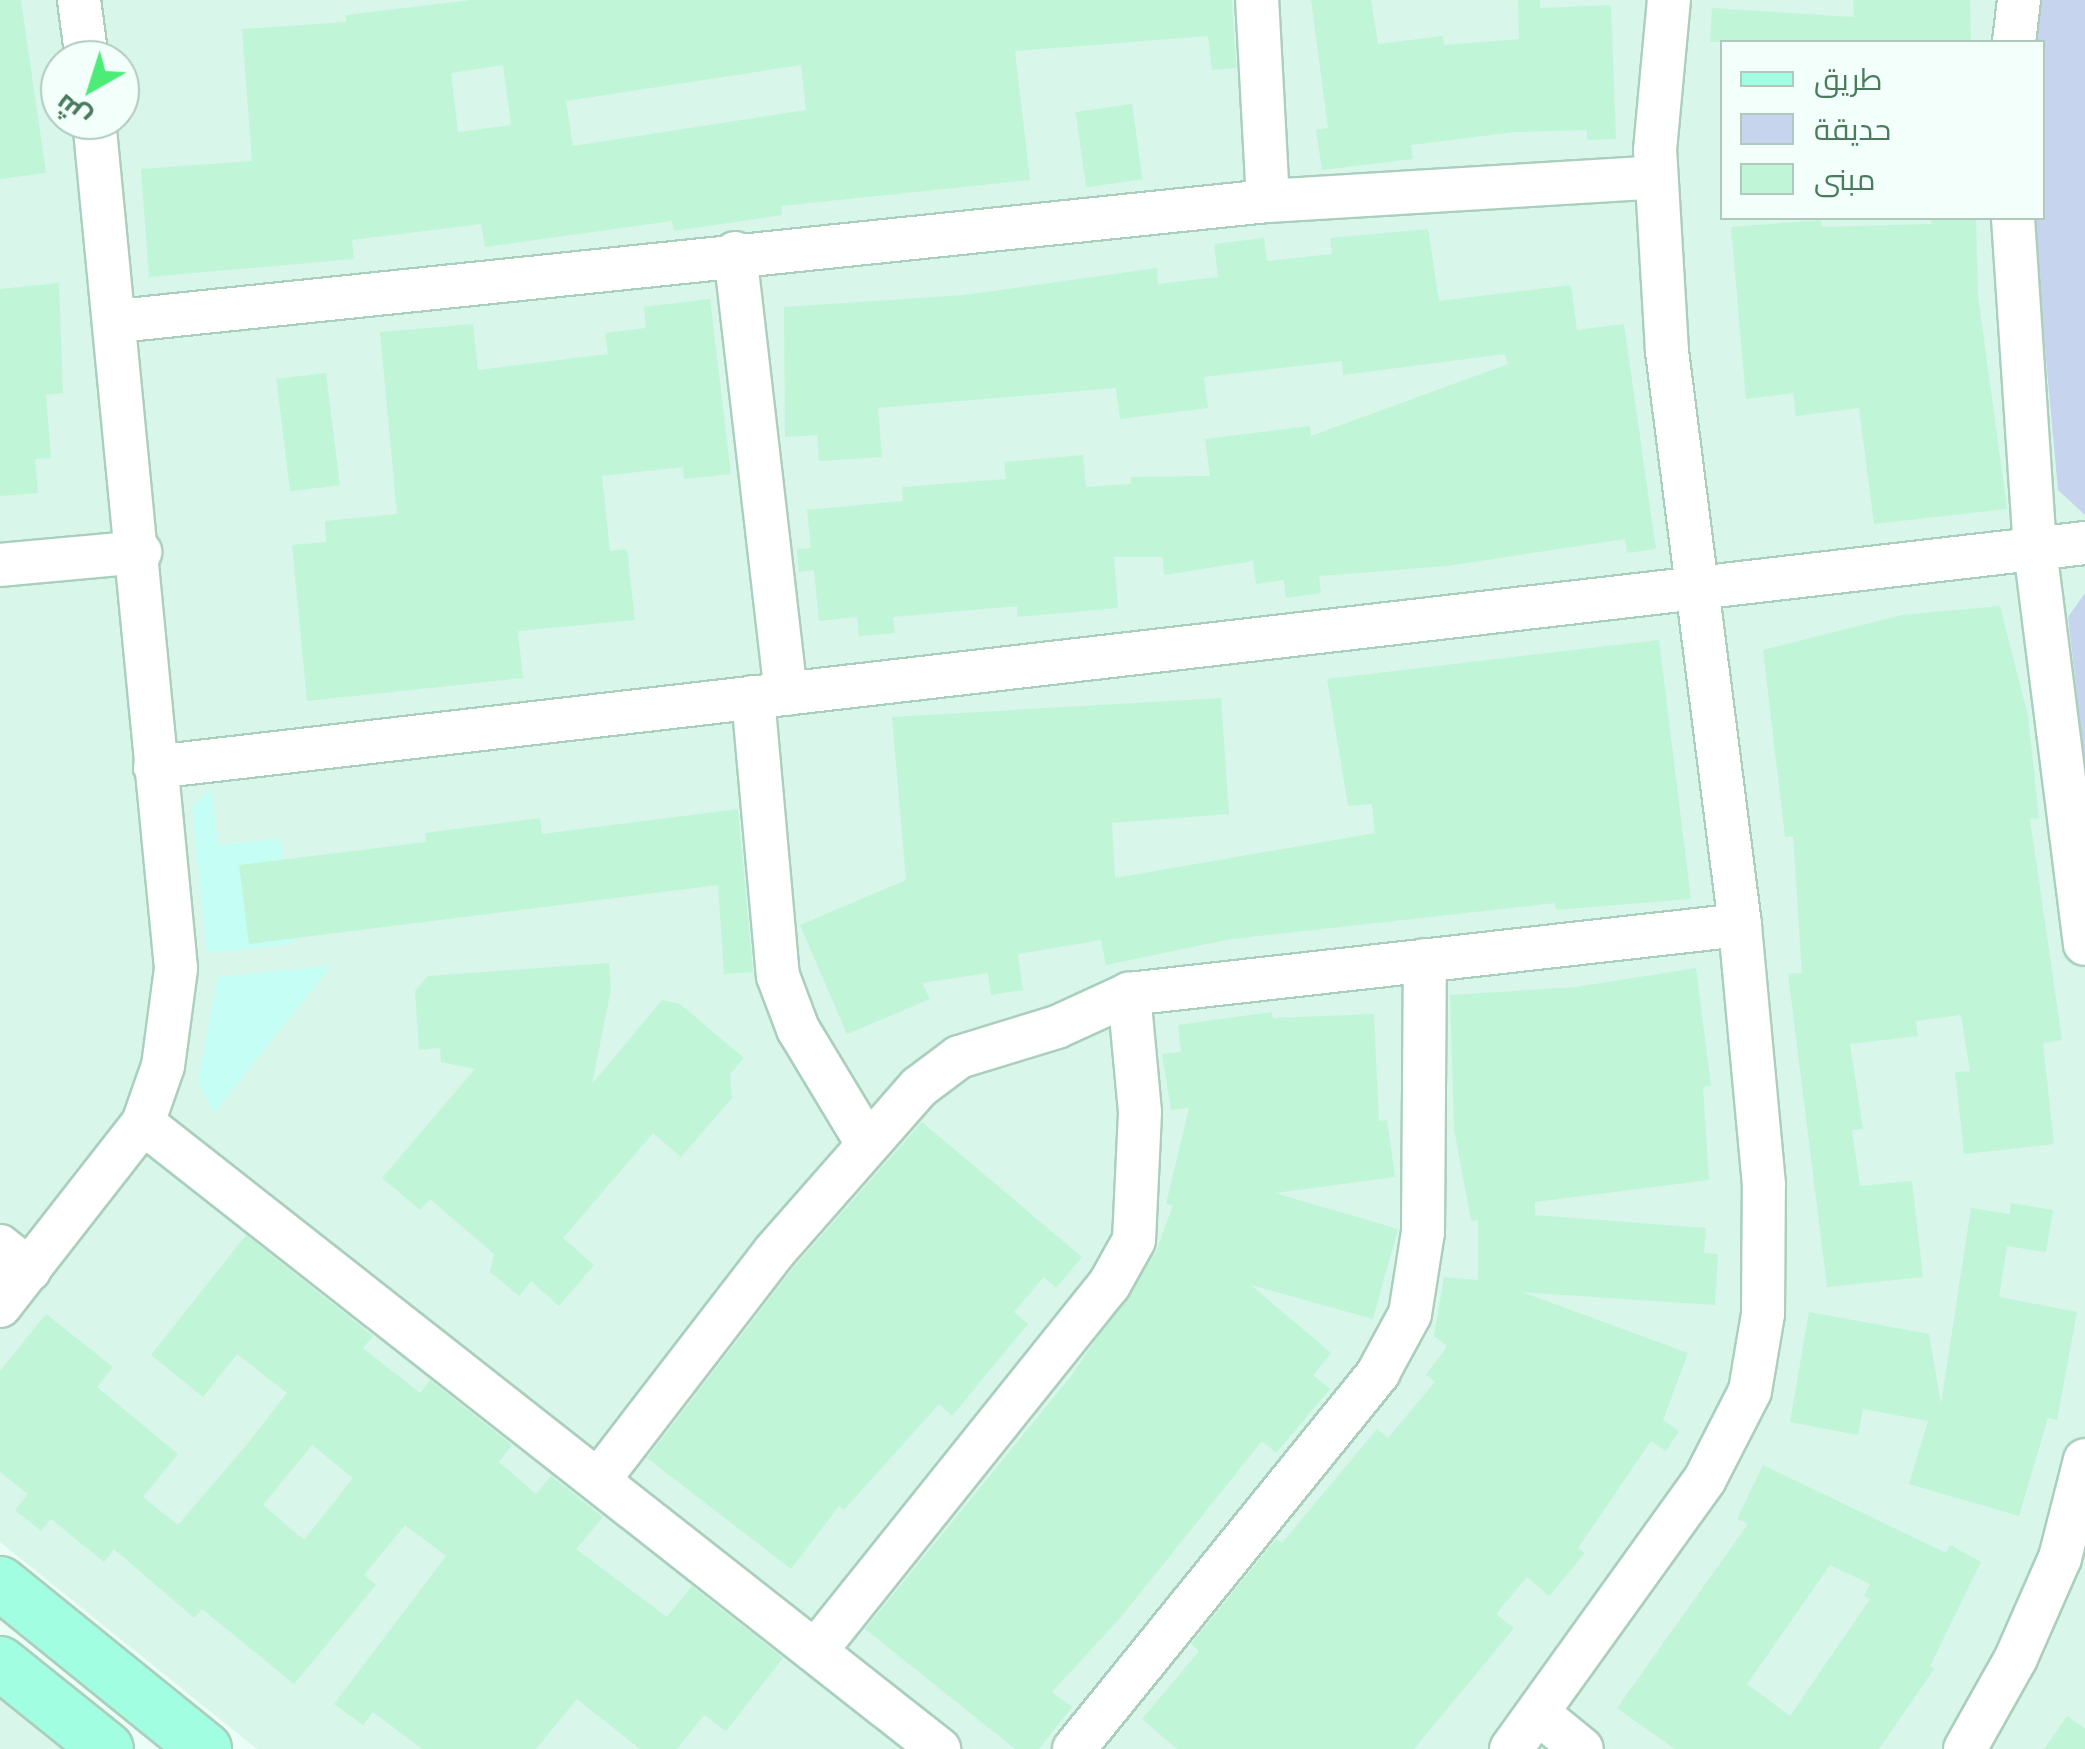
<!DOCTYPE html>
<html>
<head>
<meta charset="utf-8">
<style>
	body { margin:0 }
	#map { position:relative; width:2085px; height:1749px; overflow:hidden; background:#eafef7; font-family:"Titillium Web",Cairo,sans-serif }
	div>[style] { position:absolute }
	.residential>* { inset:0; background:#d8f6ea }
	.green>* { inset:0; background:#c7d4ed }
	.sand>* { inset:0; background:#c4fef4 }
	.building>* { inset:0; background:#c0f5d8; transform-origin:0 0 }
	.roads { filter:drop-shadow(2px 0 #abcfbd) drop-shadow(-2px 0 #abcfbd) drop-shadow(0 2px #abcfbd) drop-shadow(0 -2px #abcfbd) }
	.minor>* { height:42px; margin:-21px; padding:0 21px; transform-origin:21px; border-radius:21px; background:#fff }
	.major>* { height:52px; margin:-26px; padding:0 26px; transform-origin:26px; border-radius:26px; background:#a1fee1 }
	span { translate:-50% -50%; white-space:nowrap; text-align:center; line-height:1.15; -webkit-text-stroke:10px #f2fffb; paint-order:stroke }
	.legend { position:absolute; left:1720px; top:40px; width:325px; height:180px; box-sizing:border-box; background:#f2fffb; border:2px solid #afcabd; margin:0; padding:12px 18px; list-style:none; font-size:30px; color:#4b7b5f }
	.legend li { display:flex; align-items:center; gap:20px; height:50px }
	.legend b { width:50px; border:2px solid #afcabd }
	.north { position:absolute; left:40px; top:40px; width:100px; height:100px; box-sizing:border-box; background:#f2fffb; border:2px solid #afcabd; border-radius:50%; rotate:219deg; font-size:28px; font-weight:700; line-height:40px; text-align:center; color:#4b7b5f }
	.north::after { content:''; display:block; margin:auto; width:35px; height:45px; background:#4bec78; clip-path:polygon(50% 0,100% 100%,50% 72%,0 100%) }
</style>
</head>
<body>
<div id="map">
	<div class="residential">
		<i style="clip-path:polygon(evenodd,0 0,2085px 0,2085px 1749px,257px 1749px,0 1542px,0 0,1722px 42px,2042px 42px,2042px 218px,1722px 218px,1722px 42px,0 0,60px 60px,120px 60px,120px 120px,60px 120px,60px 60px)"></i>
		<i style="clip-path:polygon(0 1664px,105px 1749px,0 1749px)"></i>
	</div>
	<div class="green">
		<i style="clip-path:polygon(2041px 0,2085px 0,2085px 515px,2058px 490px,2033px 218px,2042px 218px,2042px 42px,2035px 42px)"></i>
		<i style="clip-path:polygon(2085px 593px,2085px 766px,2068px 617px)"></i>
	</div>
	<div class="sand">
		<i style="clip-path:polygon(211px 789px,218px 845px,280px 839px,293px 944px,207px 953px,192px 806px)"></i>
		<i style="clip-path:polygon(331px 966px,221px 1104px,214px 1113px,198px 1081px,218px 977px)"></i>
	</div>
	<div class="building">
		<i style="clip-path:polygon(0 0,21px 0,46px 173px,0 179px)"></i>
		<i style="clip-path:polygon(evenodd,471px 0,1232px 0,1236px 68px,1212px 70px,1208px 36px,1015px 51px,1030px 180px,781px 206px,782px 215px,674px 231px,672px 221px,485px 247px,481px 224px,352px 240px,354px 259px,149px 277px,141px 169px,252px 161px,242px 29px,346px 22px,346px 15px,471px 0,503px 65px,511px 125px,458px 132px,451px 73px,503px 65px,471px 0,801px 65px,806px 110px,573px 146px,566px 101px,801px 65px)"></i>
		<i style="clip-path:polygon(1311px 0,1371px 0,1378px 44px,1443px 36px,1444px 45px,1519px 39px,1518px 0,1540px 0,1540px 8px,1611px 5px,1616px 139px,1587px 140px,1587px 130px,1515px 132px,1411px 145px,1413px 159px,1322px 170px,1316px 130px,1328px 128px)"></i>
		<i style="clip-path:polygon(1853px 0,1970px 0,1971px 42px,1710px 42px,1712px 8px,1854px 17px)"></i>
		<i style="left:1132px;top:104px;width:76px;height:57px;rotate:82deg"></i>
		<i style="clip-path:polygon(1931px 218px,1976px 218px,1978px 295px,2007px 509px,1874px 524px,1859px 408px,1796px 416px,1793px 393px,1746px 399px,1731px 227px,1821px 220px,1821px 227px,1931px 224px)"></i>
		<i style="clip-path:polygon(1428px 229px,1439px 301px,1571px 285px,1577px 330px,1624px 324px,1656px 549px,1627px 553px,1625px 539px,1447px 566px,1319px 576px,1321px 593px,1286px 598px,1284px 580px,1256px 584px,1253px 561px,1164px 575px,1163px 557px,1114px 557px,1118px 608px,1017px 617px,1017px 606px,893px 617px,895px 633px,859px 636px,857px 617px,819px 621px,814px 570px,799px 572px,797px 549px,811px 548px,807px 510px,903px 501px,902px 487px,1006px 479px,1004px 462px,1083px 455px,1086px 487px,1131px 484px,1131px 477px,1210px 476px,1205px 439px,1310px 426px,1311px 436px,1508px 364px,1505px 354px,1343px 375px,1342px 361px,1204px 377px,1208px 408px,1120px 419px,1116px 388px,878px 408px,882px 457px,819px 461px,817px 435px,785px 437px,784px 307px,964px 295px,1157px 268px,1158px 284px,1218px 277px,1214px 244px,1264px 238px,1267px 261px,1332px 254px,1330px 238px)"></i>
		<i style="clip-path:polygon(59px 283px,63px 393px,46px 395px,51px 458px,35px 459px,38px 493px,0 496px,0 289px)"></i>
		<i style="clip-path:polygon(710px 299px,731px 474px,684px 479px,683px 467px,602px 476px,610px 551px,627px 549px,635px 620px,518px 631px,523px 678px,307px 701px,292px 545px,326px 542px,325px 521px,397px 514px,380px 332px,473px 324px,478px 370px,608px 354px,605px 333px,646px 328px,644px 307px)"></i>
		<i style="left:326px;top:373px;width:113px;height:50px;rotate:83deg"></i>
		<i style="clip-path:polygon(2000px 606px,2028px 716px,2039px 818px,2030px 819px,2062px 1040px,2043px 1043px,2054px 1144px,1964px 1154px,1955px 1072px,1970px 1071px,1961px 1015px,1916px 1021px,1918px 1036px,1850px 1044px,1863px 1129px,1852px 1130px,1860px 1186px,1912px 1181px,1923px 1277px,1827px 1287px,1788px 974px,1802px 973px,1793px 836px,1785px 837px,1763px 650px,1902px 615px)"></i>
		<i style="clip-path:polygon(1659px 640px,1691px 899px,1556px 910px,1555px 903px,1231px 939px,1106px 965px,1101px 940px,1018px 954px,1023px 990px,991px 995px,988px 973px,922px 983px,930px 999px,847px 1034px,800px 925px,906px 880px,892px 717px,1221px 698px,1229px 814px,1112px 823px,1115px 878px,1375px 833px,1372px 804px,1348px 806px,1327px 679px)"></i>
		<i style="clip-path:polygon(738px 809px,753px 972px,724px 974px,718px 885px,249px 944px,239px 865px,426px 842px,425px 833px,540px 818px,542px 834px)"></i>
		<i style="clip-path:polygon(609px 963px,611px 989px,592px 1084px,662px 1000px,680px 1004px,744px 1058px,730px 1074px,732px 1098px,681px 1157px,653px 1133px,563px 1238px,594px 1265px,559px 1306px,531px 1281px,519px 1296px,490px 1272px,494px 1254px,430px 1199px,420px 1210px,382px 1178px,475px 1069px,441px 1062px,440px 1048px,419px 1050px,415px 991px,428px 976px)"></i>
		<i style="clip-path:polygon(1696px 968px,1711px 1086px,1703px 1087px,1709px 1180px,1535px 1202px,1535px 1215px,1706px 1228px,1704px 1253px,1718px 1254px,1715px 1305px,1522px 1292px,1688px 1353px,1663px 1420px,1679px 1431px,1666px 1451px,1651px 1441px,1578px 1548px,1585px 1553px,1549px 1596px,1527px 1577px,1496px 1614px,1514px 1628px,1414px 1749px,1177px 1749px,1142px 1719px,1199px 1651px,1191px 1644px,1276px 1539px,1282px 1543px,1377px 1429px,1388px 1438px,1435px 1382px,1426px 1375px,1447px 1346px,1434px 1336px,1444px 1277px,1478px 1280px,1478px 1220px,1471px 1221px,1454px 1129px,1450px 995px,1576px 987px)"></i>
		<i style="clip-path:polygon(1272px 1012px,1273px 1018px,1374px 1014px,1379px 1121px,1387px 1120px,1395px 1177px,1275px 1193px,1398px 1229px,1373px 1319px,1251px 1285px,1331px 1353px,1313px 1375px,1330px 1389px,1276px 1453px,1262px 1441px,1121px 1617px,1052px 1692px,1072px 1707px,1039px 1749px,1015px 1749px,865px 1629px,1071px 1376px,1156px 1252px,1173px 1205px,1166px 1204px,1189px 1108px,1171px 1110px,1162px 1054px,1181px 1052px,1178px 1025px)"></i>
		<i style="clip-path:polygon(922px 1122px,1082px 1257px,1056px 1288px,1044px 1277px,1014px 1312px,1028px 1324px,952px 1416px,939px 1404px,844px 1510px,839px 1506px,791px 1569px,647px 1458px,793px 1268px)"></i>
		<i style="clip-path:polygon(2011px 1203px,2053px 1210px,2046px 1252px,2007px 1246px,1999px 1297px,2077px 1312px,2057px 1420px,2048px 1418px,2019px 1516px,1909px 1484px,1928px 1421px,1863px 1409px,1858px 1435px,1790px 1422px,1809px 1312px,1929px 1334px,1941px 1404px,1971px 1208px,2010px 1214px)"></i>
		<i style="clip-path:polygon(evenodd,246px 1235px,373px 1336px,363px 1348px,420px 1393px,430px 1380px,512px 1445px,499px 1462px,536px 1494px,551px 1476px,603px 1517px,576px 1549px,667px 1617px,692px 1586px,783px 1658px,726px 1731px,704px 1715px,677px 1749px,640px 1749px,577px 1699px,536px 1749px,422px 1749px,373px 1712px,363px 1725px,334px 1704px,446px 1556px,405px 1525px,364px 1575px,376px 1585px,294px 1684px,202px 1609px,194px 1618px,114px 1549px,104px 1562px,51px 1519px,41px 1531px,15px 1510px,28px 1494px,0 1472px,0 1371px,46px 1314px,113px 1367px,97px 1387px,178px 1454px,143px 1497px,178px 1525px,244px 1448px,287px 1393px,237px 1354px,203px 1397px,151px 1355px,246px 1235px,312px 1445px,353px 1478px,304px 1540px,263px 1505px,312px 1445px)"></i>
		<i style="clip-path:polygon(evenodd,1763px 1465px,1946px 1553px,1950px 1545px,1981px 1562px,1930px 1666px,1934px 1669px,1879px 1749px,1675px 1749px,1617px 1708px,1748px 1524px,1737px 1519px,1763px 1465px,1830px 1565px,1870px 1584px,1864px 1596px,1870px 1599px,1790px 1716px,1747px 1684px,1830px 1565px)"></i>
		<i style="clip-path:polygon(2067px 1716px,2085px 1728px,2085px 1749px,2044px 1749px)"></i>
	</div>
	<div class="roads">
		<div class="minor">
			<i style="left:79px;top:0;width:61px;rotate:82.4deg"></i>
			<i style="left:2014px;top:42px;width:42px;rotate:-83.2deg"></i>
			<i style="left:1268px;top:201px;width:389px;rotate:-3.5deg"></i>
			<i style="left:2013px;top:218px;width:332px;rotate:86.2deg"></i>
			<i style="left:2035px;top:549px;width:398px;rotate:82.8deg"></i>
			<i style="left:735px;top:253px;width:444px;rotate:83.4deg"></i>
			<i style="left:118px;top:321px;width:1156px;rotate:-5.96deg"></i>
			<i style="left:1268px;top:201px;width:201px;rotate:-93.1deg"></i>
			<i style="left:0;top:565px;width:141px;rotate:-5.3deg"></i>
			<i style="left:753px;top:697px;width:280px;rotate:84.9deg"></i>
			<i style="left:778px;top:976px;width:57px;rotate:69.3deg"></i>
			<i style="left:798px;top:1029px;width:135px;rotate:58.9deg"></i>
			<i style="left:155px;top:767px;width:1943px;rotate:-6.62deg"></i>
			<i style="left:143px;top:1123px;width:1013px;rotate:38.18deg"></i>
			<i style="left:0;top:1246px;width:38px;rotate:39deg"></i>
			<i style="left:0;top:1306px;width:232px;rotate:-52deg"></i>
			<i style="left:143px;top:1123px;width:60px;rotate:-70.7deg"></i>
			<i style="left:163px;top:1066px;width:99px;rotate:-82.4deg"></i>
			<i style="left:176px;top:968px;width:852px;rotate:-95.52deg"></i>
			<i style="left:600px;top:1478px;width:285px;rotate:-52.4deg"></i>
			<i style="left:774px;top:1252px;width:220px;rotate:-48.7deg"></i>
			<i style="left:919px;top:1087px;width:50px;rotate:-36.9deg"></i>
			<i style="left:959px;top:1057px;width:102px;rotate:-17deg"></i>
			<i style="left:1057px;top:1027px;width:79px;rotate:-24.6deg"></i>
			<i style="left:1129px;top:994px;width:615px;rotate:-6.44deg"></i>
			<i style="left:817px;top:1649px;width:467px;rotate:-51.3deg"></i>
			<i style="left:1109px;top:1285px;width:51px;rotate:-60.9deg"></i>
			<i style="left:1134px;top:1240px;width:128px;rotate:-87.3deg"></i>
			<i style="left:1140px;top:1112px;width:119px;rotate:-95.3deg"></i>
			<i style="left:1539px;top:1714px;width:55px;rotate:39.1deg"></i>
			<i style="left:1074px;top:1749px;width:484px;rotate:-51deg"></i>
			<i style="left:1378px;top:1373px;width:67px;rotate:-61.5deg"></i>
			<i style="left:1410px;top:1314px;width:83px;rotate:-81deg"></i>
			<i style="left:1423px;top:1232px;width:272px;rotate:-89.6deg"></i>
			<i style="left:1511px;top:1749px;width:332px;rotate:-54.3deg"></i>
			<i style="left:1705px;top:1479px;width:99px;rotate:-62.9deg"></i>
			<i style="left:1750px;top:1391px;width:78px;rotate:-80.4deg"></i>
			<i style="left:1763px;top:1314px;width:129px;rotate:-89.6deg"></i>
			<i style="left:1764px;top:1185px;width:261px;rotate:-95.3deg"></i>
			<i style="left:1740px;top:925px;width:579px;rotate:-97.25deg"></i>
			<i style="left:1667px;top:351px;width:201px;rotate:-93.4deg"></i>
			<i style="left:1655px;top:150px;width:151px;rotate:-84.7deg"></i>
			<i style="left:1965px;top:1749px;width:104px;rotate:-60.7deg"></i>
			<i style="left:2016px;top:1658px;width:109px;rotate:-66.3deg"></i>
			<i style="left:2060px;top:1558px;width:101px;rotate:-75.7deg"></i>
		</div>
		<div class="major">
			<i style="left:0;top:1583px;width:264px;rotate:39deg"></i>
			<i style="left:0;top:1663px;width:137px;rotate:38.8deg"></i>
		</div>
	</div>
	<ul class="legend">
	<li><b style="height:12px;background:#a1fee1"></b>طريق</li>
	<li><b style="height:28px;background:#c7d4ed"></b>حديقة</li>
	<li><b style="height:28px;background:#c0f5d8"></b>مبنى</li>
	</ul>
	<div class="north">ش</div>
</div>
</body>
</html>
